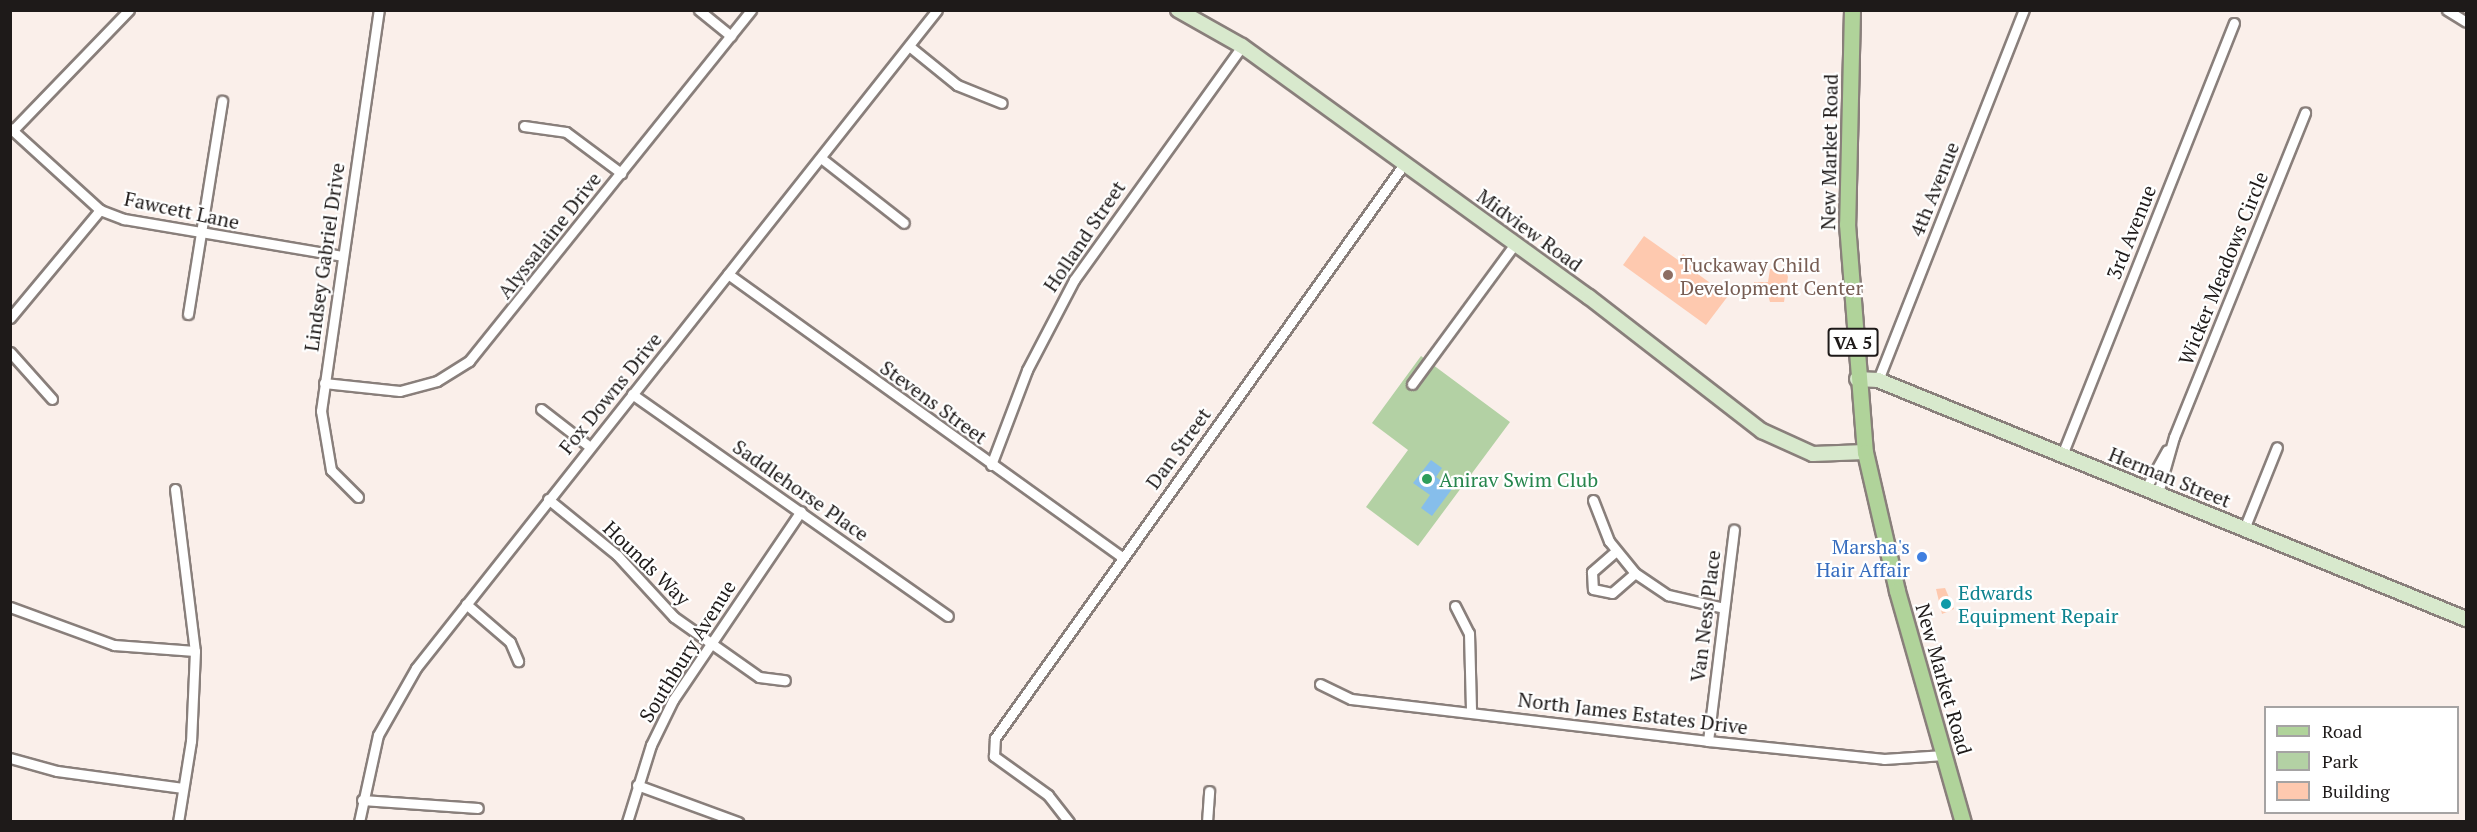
<!DOCTYPE html>
<html>
<head>
<meta charset="utf-8">
<style>
	body { margin:0 }
	#map { position:relative; width:2477px; height:832px; overflow:hidden; background:#faefea; font-family:"PT Serif",serif }
	div>[style] { position:absolute }
	.green>* { inset:0; background:#b3d1a4 }
	.water>* { inset:0; background:#86beeb }
	.building>* { inset:0; background:#fec9af }
	.roads { filter:drop-shadow(2px 0 #897f7b) drop-shadow(-2px 0 #897f7b) drop-shadow(0 2px #897f7b) drop-shadow(0 -2px #897f7b) }
	.street>* { height:9px; margin:-4.5px; padding:0 4.5px; transform-origin:4.5px; border-radius:4.5px; background:#fff }
	.secondary>* { height:14px; margin:-7px; padding:0 7px; transform-origin:7px; border-radius:7px; background:#d8e9cd }
	.primary>* { height:15px; margin:-7.5px; padding:0 7.5px; transform-origin:7.5px; border-radius:7.5px; background:#b0d39a }
	.dots>* { width:16px; height:16px; translate:-50% -50%; box-sizing:border-box; border:3px solid #fff; border-radius:50% }
	span { translate:-50% -50%; white-space:nowrap; text-align:center; line-height:1.15; -webkit-text-stroke:4.5px #fff; paint-order:stroke }
	.shield-label span { padding:2px 4px; background:#fff; border:2px solid; border-radius:4px; -webkit-text-stroke-width:0 }
	.shield-label { font-size:18px; color:#1e1a19; font-weight:700 }
	.street-label { font-size:20px; color:#1e1a19 }
	.education-label { font-size:20px; color:#785e54 }
	.left { translate:0 -50%; text-align:left }
	.leisure-label { font-size:20px; color:#27864d }
	.shop-label { font-size:20px; color:#366cbe }
	.right { translate:-100% -50%; text-align:right }
	.culture-label { font-size:20px; color:#0d838f }
	.frame { position:absolute; inset:0; border:12px solid #1e1a19; pointer-events:none }
	.legend { position:absolute; left:2264px; top:706px; width:195px; height:108px; box-sizing:border-box; background:#fff; border:2px solid #a5a3a3; margin:0; padding:8px 10px; list-style:none; font-size:18px; color:#1e1a19 }
	.legend li { display:flex; align-items:center; gap:12px; height:30px }
	.legend b { width:30px; border:2px solid #a5a3a3 }
</style>
</head>
<body>
<div id="map">
	<div class="green">
		<i style="clip-path:polygon(1421px 356px,1510px 422px,1418px 546px,1366px 507px,1408px 450px,1372px 423px)"></i>
	</div>
	<div class="water">
		<i style="clip-path:polygon(1431px 460px,1442px 468px,1436px 477px,1452px 489px,1432px 516px,1421px 508px,1430px 495px,1413px 483px)"></i>
	</div>
	<div class="building">
		<i style="clip-path:polygon(1644px 236px,1678px 260px,1683px 254px,1696px 263px,1691px 269px,1728px 296px,1706px 325px,1623px 265px)"></i>
		<i style="clip-path:polygon(1770px 269px,1785px 269px,1788px 277px,1784px 302px,1770px 302px,1767px 292px,1754px 291px,1754px 282px,1768px 282px)"></i>
		<i style="clip-path:polygon(1945px 588px,1954px 609px,1942px 614px,1936px 589px)"></i>
	</div>
	<div class="roads">
		<div class="street">
			<i style="left:699px;top:10px;width:41px;rotate:39.1deg"></i>
			<i style="left:2447px;top:10px;width:22px;rotate:32deg"></i>
			<i style="left:909px;top:46px;width:62px;rotate:39.1deg"></i>
			<i style="left:957px;top:85px;width:48px;rotate:21.8deg"></i>
			<i style="left:524px;top:126px;width:42px;rotate:8.1deg"></i>
			<i style="left:566px;top:132px;width:69px;rotate:36.7deg"></i>
			<i style="left:10px;top:128px;width:122px;rotate:42.3deg"></i>
			<i style="left:100px;top:210px;width:26px;rotate:21deg"></i>
			<i style="left:124px;top:219px;width:221px;rotate:9.6deg"></i>
			<i style="left:13px;top:130px;width:167px;rotate:-46deg"></i>
			<i style="left:821px;top:158px;width:105px;rotate:38.1deg"></i>
			<i style="left:728px;top:274px;width:484px;rotate:35.7deg"></i>
			<i style="left:188px;top:314px;width:216px;rotate:-80.9deg"></i>
			<i style="left:10px;top:318px;width:141px;rotate:-50.2deg"></i>
			<i style="left:10px;top:352px;width:63px;rotate:48.2deg"></i>
			<i style="left:1878px;top:380px;width:398px;rotate:-68.5deg"></i>
			<i style="left:324px;top:383px;width:76px;rotate:6deg"></i>
			<i style="left:400px;top:391px;width:38px;rotate:-15deg"></i>
			<i style="left:437px;top:381px;width:38px;rotate:-32deg"></i>
			<i style="left:469px;top:361px;width:450px;rotate:-51.2deg"></i>
			<i style="left:1412px;top:384px;width:174px;rotate:-53.7deg"></i>
			<i style="left:632px;top:394px;width:386px;rotate:35.1deg"></i>
			<i style="left:541px;top:409px;width:62px;rotate:37.8deg"></i>
			<i style="left:2062px;top:455px;width:465px;rotate:-68.3deg"></i>
			<i style="left:991px;top:465px;width:102px;rotate:-69.2deg"></i>
			<i style="left:1027px;top:370px;width:102px;rotate:-62.4deg"></i>
			<i style="left:1074px;top:280px;width:288px;rotate:-54.3deg"></i>
			<i style="left:2146px;top:488px;width:43px;rotate:-61.1deg"></i>
			<i style="left:175px;top:489px;width:163px;rotate:83deg"></i>
			<i style="left:195px;top:651px;width:90px;rotate:92.5deg"></i>
			<i style="left:191px;top:741px;width:82px;rotate:99.1deg"></i>
			<i style="left:2158px;top:493px;width:58px;rotate:-74.1deg"></i>
			<i style="left:2174px;top:437px;width:350px;rotate:-68deg"></i>
			<i style="left:358px;top:497px;width:38px;rotate:-135deg"></i>
			<i style="left:331px;top:470px;width:60px;rotate:-99.6deg"></i>
			<i style="left:321px;top:411px;width:405px;rotate:-81.8deg"></i>
			<i style="left:548px;top:499px;width:89px;rotate:39.1deg"></i>
			<i style="left:617px;top:555px;width:84px;rotate:47.4deg"></i>
			<i style="left:674px;top:617px;width:104px;rotate:35.2deg"></i>
			<i style="left:759px;top:677px;width:26px;rotate:7deg"></i>
			<i style="left:1593px;top:500px;width:44px;rotate:68.7deg"></i>
			<i style="left:1609px;top:541px;width:41px;rotate:50.9deg"></i>
			<i style="left:1635px;top:573px;width:40px;rotate:34deg"></i>
			<i style="left:1668px;top:595px;width:57px;rotate:13.1deg"></i>
			<i style="left:2244px;top:529px;width:88px;rotate:-68.1deg"></i>
			<i style="left:1616px;top:551px;width:32px;rotate:139deg"></i>
			<i style="left:1592px;top:572px;width:17px;rotate:87deg"></i>
			<i style="left:1593px;top:589px;width:19px;rotate:12deg"></i>
			<i style="left:1612px;top:593px;width:30px;rotate:-41deg"></i>
			<i style="left:466px;top:604px;width:58px;rotate:40.8deg"></i>
			<i style="left:510px;top:642px;width:21px;rotate:67deg"></i>
			<i style="left:1455px;top:606px;width:30px;rotate:63deg"></i>
			<i style="left:1469px;top:633px;width:79px;rotate:88.5deg"></i>
			<i style="left:10px;top:607px;width:111px;rotate:20.1deg"></i>
			<i style="left:114px;top:645px;width:81px;rotate:4.2deg"></i>
			<i style="left:1320px;top:684px;width:34px;rotate:26deg"></i>
			<i style="left:1351px;top:699px;width:359px;rotate:6.7deg"></i>
			<i style="left:1708px;top:741px;width:177px;rotate:5.8deg"></i>
			<i style="left:1884px;top:759px;width:60px;rotate:-3.8deg"></i>
			<i style="left:1708px;top:741px;width:213px;rotate:-83deg"></i>
			<i style="left:10px;top:758px;width:49px;rotate:15.5deg"></i>
			<i style="left:57px;top:771px;width:127px;rotate:7.7deg"></i>
			<i style="left:637px;top:785px;width:108px;rotate:20.1deg"></i>
			<i style="left:362px;top:800px;width:116px;rotate:3.9deg"></i>
			<i style="left:359px;top:822px;width:89px;rotate:-77.7deg"></i>
			<i style="left:378px;top:735px;width:77px;rotate:-60.4deg"></i>
			<i style="left:416px;top:668px;width:839px;rotate:-51.63deg"></i>
			<i style="left:627px;top:822px;width:81px;rotate:-72.7deg"></i>
			<i style="left:651px;top:745px;width:50px;rotate:-63.9deg"></i>
			<i style="left:673px;top:700px;width:228px;rotate:-55.9deg"></i>
			<i style="left:1069px;top:822px;width:34px;rotate:-128deg"></i>
			<i style="left:1048px;top:795px;width:67px;rotate:-144.2deg"></i>
			<i style="left:994px;top:756px;width:18px;rotate:-87deg"></i>
			<i style="left:995px;top:738px;width:705px;rotate:-54.53deg"></i>
			<i style="left:1207px;top:822px;width:31px;rotate:-86deg"></i>
		</div>
		<div class="secondary">
			<i style="left:1178px;top:10px;width:73px;rotate:29.4deg"></i>
			<i style="left:1242px;top:46px;width:428px;rotate:35.9deg"></i>
			<i style="left:1589px;top:297px;width:219px;rotate:37.8deg"></i>
			<i style="left:1762px;top:431px;width:56px;rotate:24.3deg"></i>
			<i style="left:1813px;top:454px;width:52px;rotate:-2.2deg"></i>
			<i style="left:1857px;top:379px;width:21px;rotate:3deg"></i>
			<i style="left:1878px;top:380px;width:635px;rotate:22.12deg"></i>
		</div>
		<div class="primary">
			<i style="left:1852px;top:10px;width:214px;rotate:91.3deg"></i>
			<i style="left:1847px;top:224px;width:229px;rotate:85.5deg"></i>
			<i style="left:1865px;top:452px;width:143px;rotate:77deg"></i>
			<i style="left:1897px;top:591px;width:240px;rotate:74.1deg"></i>
		</div>
	</div>
	<div class="dots">
		<i style="left:1668px;top:275px;background:#8d6e63"></i>
		<i style="left:1427px;top:479px;background:#2e9e5b"></i>
		<i style="left:1922px;top:557px;background:#3f7fe0"></i>
		<i style="left:1946px;top:604px;background:#0f9aa8"></i>
	</div>
	<div class="shield-label">
		<span style="left:1853px;top:342px">VA 5</span>
	</div>
	<div class="street-label">
		<span style="left:1829px;top:152px;rotate:-89deg">New Market Road</span>
		<span style="left:1934px;top:189px;rotate:-68deg">4th Avenue</span>
		<span style="left:182px;top:210px;rotate:12deg">Fawcett Lane</span>
		<span style="left:1530px;top:230px;rotate:36deg">Midview Road</span>
		<span style="left:2131px;top:232px;rotate:-68deg">3rd Avenue</span>
		<span style="left:549px;top:235px;rotate:-52deg">Alyssalaine Drive</span>
		<span style="left:1084px;top:236px;rotate:-56deg">Holland Street</span>
		<span style="left:324px;top:257px;rotate:-82deg">Lindsey Gabriel Drive</span>
		<span style="left:2223px;top:268px;rotate:-68deg">Wicker Meadows Circle</span>
		<span style="left:610px;top:393px;rotate:-51deg">Fox Downs Drive</span>
		<span style="left:934px;top:402px;rotate:36deg">Stevens Street</span>
		<span style="left:1178px;top:448px;rotate:-54deg">Dan Street</span>
		<span style="left:2170px;top:477px;rotate:22deg">Herman Street</span>
		<span style="left:801px;top:490px;rotate:35deg">Saddlehorse Place</span>
		<span style="left:647px;top:563px;rotate:44deg">Hounds Way</span>
		<span style="left:1705px;top:616px;rotate:-83deg">Van Ness Place</span>
		<span style="left:687px;top:651px;rotate:-58deg">Southbury Avenue</span>
		<span style="left:1944px;top:679px;rotate:74deg">New Market Road</span>
		<span style="left:1633px;top:713px;rotate:7deg">North James Estates Drive</span>
	</div>
	<div class="education-label">
		<span class="left" style="left:1680px;top:276px">Tuckaway Child<br>Development Center</span>
	</div>
	<div class="leisure-label">
		<span class="left" style="left:1439px;top:479px">Anirav Swim Club</span>
	</div>
	<div class="shop-label">
		<span class="right" style="left:1910px;top:558px">Marsha's<br>Hair Affair</span>
	</div>
	<div class="culture-label">
		<span class="left" style="left:1958px;top:604px">Edwards<br>Equipment Repair</span>
	</div>
	<div class="frame"></div>
	<ul class="legend">
	<li><b style="height:8px;background:#b0d39a"></b>Road</li>
	<li><b style="height:16px;background:#b3d1a4"></b>Park</li>
	<li><b style="height:16px;background:#fec9af"></b>Building</li>
	</ul>
</div>
</body>
</html>
